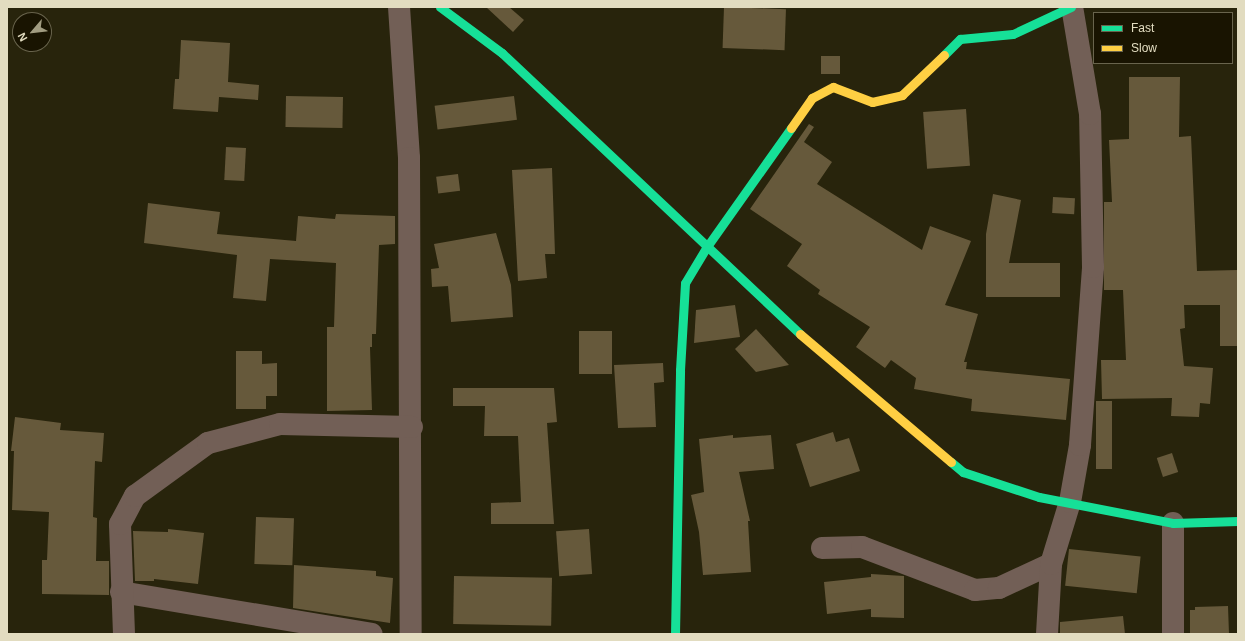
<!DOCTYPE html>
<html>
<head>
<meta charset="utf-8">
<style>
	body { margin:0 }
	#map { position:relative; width:1245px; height:641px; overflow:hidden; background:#28240c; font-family:Helvetica,sans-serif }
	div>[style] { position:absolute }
	.building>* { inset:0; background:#66593b; transform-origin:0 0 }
	.street>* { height:22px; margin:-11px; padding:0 11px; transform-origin:11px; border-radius:11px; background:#725f56 }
	.fast>* { height:9px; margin:-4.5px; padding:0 4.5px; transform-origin:4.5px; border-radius:4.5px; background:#16e098 }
	.slow>* { height:9px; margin:-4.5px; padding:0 4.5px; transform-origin:4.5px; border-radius:4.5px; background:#ffcf43 }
	span { translate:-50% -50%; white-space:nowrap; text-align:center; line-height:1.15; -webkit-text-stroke:4px #191401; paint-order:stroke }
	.frame { position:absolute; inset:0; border:8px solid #e2dcc0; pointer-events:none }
	.legend { position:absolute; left:1093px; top:12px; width:140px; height:52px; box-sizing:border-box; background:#191401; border:1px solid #69644d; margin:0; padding:5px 7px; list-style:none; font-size:12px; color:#e2dcc0 }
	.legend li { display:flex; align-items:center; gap:8px; height:20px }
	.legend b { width:20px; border:1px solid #69644d }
	.north { position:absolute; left:12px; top:12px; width:40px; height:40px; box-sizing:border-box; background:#191401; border:1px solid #69644d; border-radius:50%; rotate:242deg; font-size:11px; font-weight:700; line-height:16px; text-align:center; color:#e2dcc0 }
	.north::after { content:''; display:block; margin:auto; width:14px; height:18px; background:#a19c81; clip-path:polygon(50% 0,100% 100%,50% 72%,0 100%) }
</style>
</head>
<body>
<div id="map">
	<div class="building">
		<i style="clip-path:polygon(486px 7px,509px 7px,524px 20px,513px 32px)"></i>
		<i style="left:724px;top:7px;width:62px;height:41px;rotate:2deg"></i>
		<i style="clip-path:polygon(181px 40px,230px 43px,228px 82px,259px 85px,258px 100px,219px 97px,218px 112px,173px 109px,175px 79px,179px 79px)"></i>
		<i style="left:840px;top:56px;width:18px;height:19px;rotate:90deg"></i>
		<i style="clip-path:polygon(1129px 77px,1180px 77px,1179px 137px,1191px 136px,1197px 271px,1238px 270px,1238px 346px,1220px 346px,1220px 305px,1184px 305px,1185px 328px,1180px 329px,1184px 366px,1213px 368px,1210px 404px,1200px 403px,1199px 417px,1171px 416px,1172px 398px,1102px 399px,1101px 360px,1126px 360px,1123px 290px,1104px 290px,1104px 202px,1112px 202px,1109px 140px,1129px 139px)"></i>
		<i style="left:286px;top:96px;width:57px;height:31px;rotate:1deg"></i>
		<i style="left:514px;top:96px;width:24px;height:80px;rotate:83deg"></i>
		<i style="left:966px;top:109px;width:57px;height:43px;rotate:86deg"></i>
		<i style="clip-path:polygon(809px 124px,814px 127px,804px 142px,832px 162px,817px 184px,922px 250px,930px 226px,971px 241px,945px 305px,978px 314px,964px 362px,967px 362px,966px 369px,1070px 379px,1066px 420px,971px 411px,972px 399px,914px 389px,916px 378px,891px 360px,885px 368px,856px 347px,870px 327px,818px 294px,820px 290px,787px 266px,802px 244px,750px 209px)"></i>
		<i style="left:226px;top:147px;width:20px;height:33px;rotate:3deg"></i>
		<i style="clip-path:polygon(552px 168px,555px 254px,545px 254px,547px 278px,518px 281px,512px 170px)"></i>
		<i style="left:458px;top:174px;width:17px;height:22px;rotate:83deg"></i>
		<i style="clip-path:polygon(993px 194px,1021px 200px,1009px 263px,1060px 263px,1060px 297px,986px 297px,986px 234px)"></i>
		<i style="left:1053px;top:197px;width:22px;height:16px;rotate:3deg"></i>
		<i style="clip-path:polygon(148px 203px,220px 212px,217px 234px,296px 241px,298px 216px,335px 219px,336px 214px,395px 216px,395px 244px,379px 245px,376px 334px,372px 334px,372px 347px,370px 347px,372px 410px,327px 411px,327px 327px,334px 327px,336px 263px,270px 259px,266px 301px,233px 298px,237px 255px,144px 243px)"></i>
		<i style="clip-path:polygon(496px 233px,511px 285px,513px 317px,451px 322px,448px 286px,432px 287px,431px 269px,439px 268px,434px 244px)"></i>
		<i style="clip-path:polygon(735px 305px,740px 337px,694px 343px,696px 310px)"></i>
		<i style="clip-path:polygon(756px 329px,789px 365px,756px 372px,735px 349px)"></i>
		<i style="left:579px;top:331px;width:33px;height:43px"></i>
		<i style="clip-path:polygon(236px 351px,262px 351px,262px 364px,277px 363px,277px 396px,266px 396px,266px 409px,236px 409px)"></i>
		<i style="clip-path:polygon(663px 363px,664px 382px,654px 383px,656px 427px,618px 428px,614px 365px)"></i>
		<i style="clip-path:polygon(453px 388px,554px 388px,557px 422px,547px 423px,554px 524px,491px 524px,491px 503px,521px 502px,518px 436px,484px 436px,485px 406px,453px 406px)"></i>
		<i style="left:1096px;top:401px;width:16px;height:68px"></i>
		<i style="clip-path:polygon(15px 417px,61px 423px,60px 430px,104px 433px,102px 462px,95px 461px,93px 517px,97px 518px,96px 561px,109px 561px,109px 595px,42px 594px,42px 560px,47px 560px,49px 512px,12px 510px,14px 451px,11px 451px)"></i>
		<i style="clip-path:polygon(833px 432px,836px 442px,849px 438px,860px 471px,810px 487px,796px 444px)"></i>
		<i style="clip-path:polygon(733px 435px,733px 438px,771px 435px,774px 469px,739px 472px,750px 521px,748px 521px,751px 572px,703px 575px,699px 532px,691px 495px,704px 492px,699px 439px)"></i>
		<i style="left:1172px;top:453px;width:20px;height:16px;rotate:72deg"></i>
		<i style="left:256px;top:517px;width:38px;height:47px;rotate:2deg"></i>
		<i style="clip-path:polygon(168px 529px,204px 533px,198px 584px,154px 579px,154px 581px,135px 581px,133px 531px,168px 532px)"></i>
		<i style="left:589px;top:529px;width:45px;height:33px;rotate:86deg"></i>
		<i style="left:1069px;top:549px;width:72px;height:37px;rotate:6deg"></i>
		<i style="clip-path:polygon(294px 565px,376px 571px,376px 576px,393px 578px,390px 623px,293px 608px)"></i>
		<i style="clip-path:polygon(871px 574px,904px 576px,904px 618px,871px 617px,871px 609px,827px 614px,824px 582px,871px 577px)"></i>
		<i style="left:454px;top:576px;width:98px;height:48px;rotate:1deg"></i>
		<i style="clip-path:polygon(1228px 606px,1229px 634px,1190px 634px,1190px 610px,1195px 610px,1195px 607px)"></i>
		<i style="clip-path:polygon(1123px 616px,1125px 634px,1060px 634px,1060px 622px)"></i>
	</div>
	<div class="street">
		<i style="left:399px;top:7px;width:151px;rotate:86.2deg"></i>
		<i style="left:409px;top:158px;width:476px;rotate:89.8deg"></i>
		<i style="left:822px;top:548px;width:40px;rotate:-1.4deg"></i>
		<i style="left:862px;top:547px;width:121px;rotate:20.8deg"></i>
		<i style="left:975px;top:590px;width:24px;rotate:-5deg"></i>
		<i style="left:999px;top:588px;width:57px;rotate:-24.8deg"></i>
		<i style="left:121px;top:592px;width:254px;rotate:9.5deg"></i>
		<i style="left:124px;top:634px;width:110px;rotate:-92.1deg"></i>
		<i style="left:120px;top:524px;width:32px;rotate:-62deg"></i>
		<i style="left:135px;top:496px;width:90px;rotate:-36deg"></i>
		<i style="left:208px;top:443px;width:74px;rotate:-14.8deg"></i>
		<i style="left:280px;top:424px;width:132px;rotate:1.3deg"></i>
		<i style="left:1047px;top:634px;width:70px;rotate:-86.7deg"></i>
		<i style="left:1051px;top:564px;width:65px;rotate:-73deg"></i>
		<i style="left:1070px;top:502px;width:58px;rotate:-80deg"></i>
		<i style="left:1080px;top:445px;width:178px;rotate:-85.8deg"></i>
		<i style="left:1093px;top:267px;width:153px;rotate:-91.1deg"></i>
		<i style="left:1090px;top:114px;width:109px;rotate:-99.5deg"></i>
		<i style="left:1173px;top:634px;width:111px;rotate:-90deg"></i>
	</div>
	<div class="fast">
		<i style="left:440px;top:7px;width:77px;rotate:36.6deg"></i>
		<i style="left:502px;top:53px;width:410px;rotate:43.3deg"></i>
		<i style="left:944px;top:55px;width:23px;rotate:-45deg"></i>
		<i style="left:960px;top:39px;width:53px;rotate:-5.4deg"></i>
		<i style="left:1013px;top:34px;width:64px;rotate:-25deg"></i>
		<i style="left:951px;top:462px;width:16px;rotate:40deg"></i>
		<i style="left:963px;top:472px;width:80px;rotate:18.2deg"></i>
		<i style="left:1039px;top:497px;width:136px;rotate:11deg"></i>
		<i style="left:1173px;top:523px;width:65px;rotate:-1.8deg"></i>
		<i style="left:675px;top:634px;width:264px;rotate:-88.9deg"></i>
		<i style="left:680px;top:370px;width:87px;rotate:-86.7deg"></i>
		<i style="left:685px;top:283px;width:41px;rotate:-59deg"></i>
		<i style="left:706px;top:248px;width:147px;rotate:-54.7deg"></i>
	</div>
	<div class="slow">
		<i style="left:791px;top:128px;width:37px;rotate:-55deg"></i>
		<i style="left:812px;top:98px;width:24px;rotate:-28deg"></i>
		<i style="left:833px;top:87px;width:42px;rotate:21deg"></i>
		<i style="left:872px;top:102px;width:31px;rotate:-13deg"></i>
		<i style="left:902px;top:95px;width:58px;rotate:-43.6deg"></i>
		<i style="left:800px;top:334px;width:198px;rotate:40.3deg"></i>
	</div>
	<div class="frame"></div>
	<ul class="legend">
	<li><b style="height:5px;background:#16e098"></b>Fast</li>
	<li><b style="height:5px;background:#ffcf43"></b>Slow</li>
	</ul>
	<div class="north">N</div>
</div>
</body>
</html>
